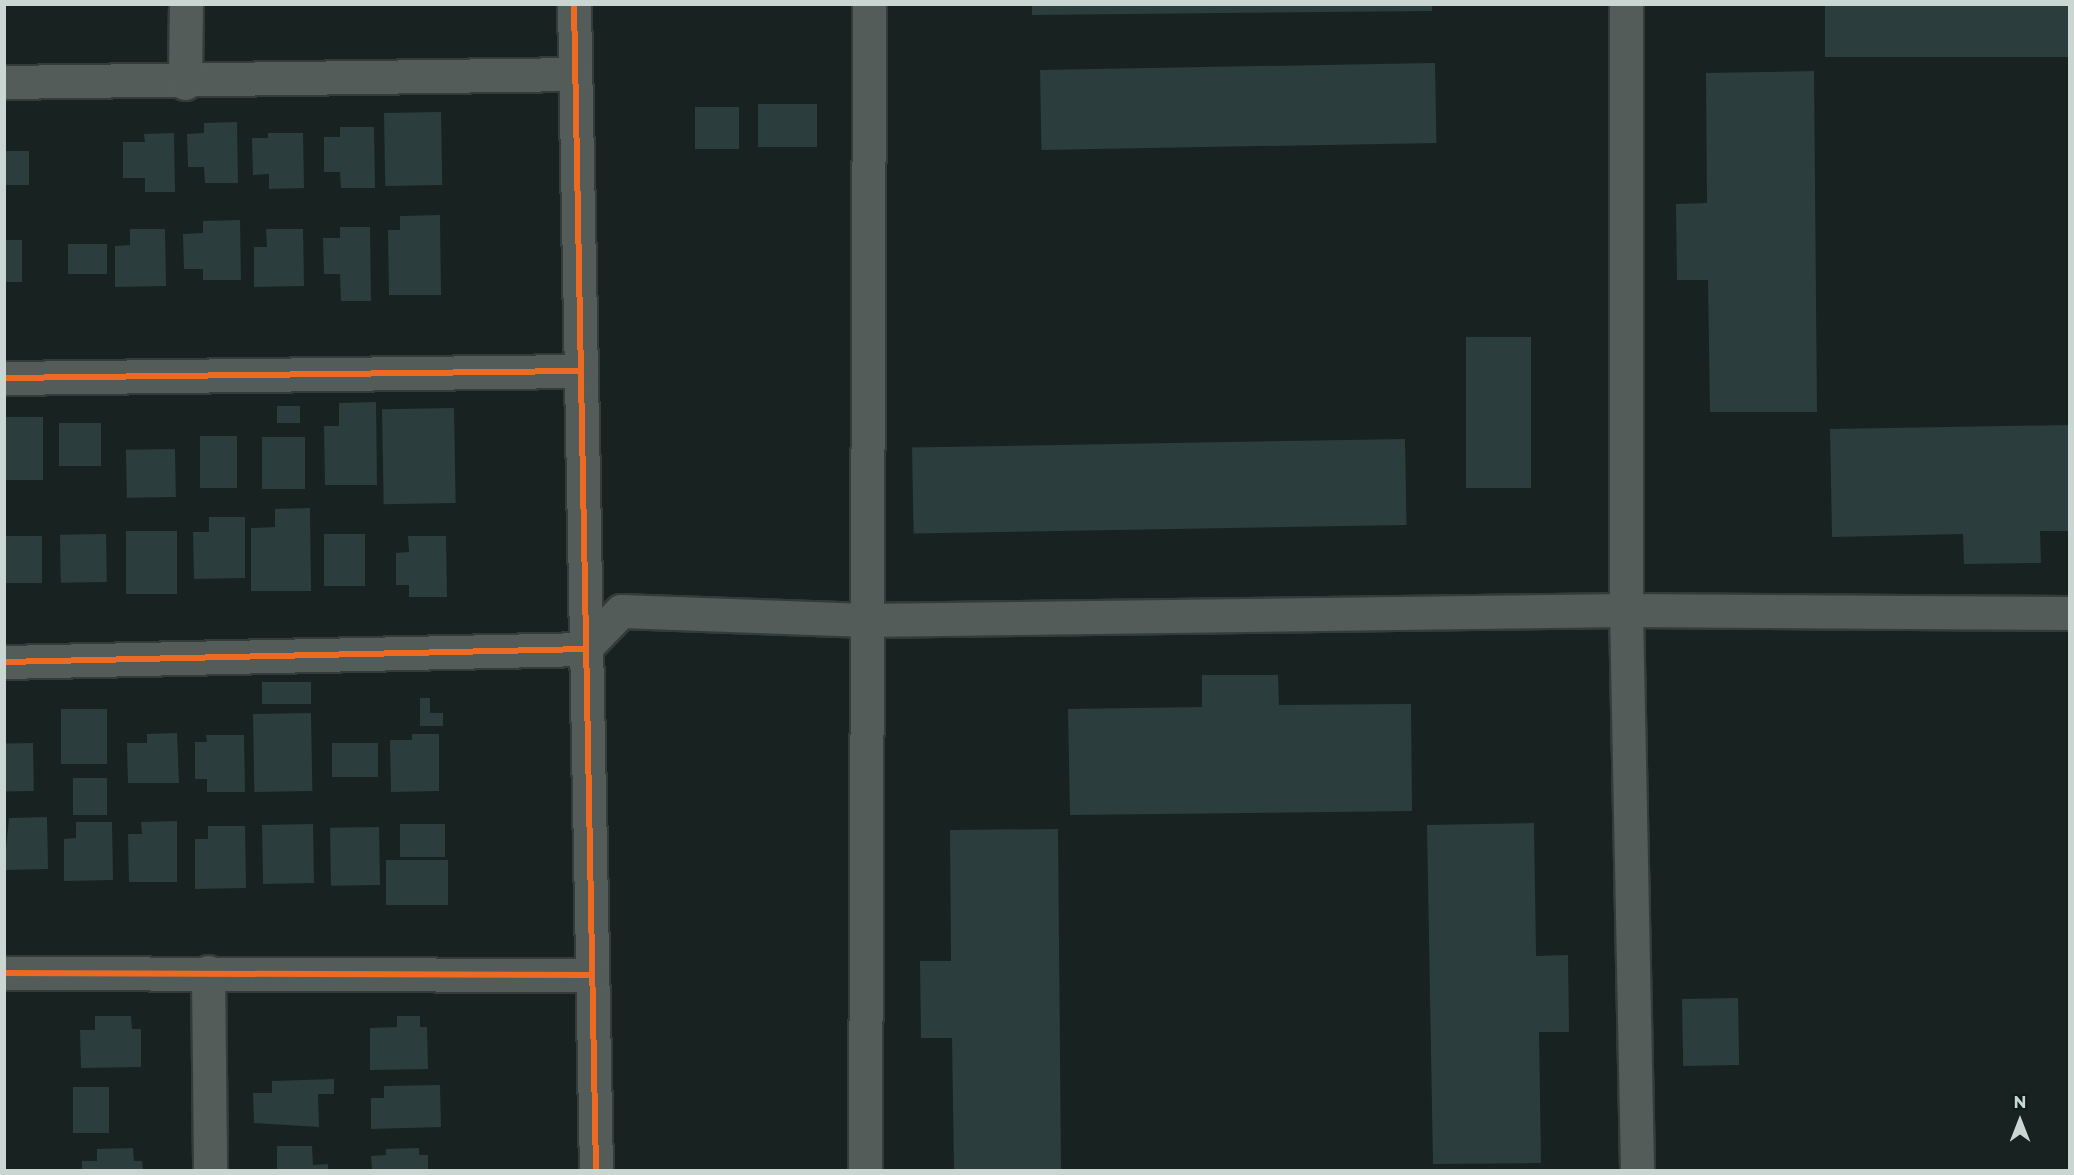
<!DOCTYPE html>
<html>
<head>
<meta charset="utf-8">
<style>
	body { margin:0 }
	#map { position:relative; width:2074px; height:1175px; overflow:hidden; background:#182220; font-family:Montserrat,sans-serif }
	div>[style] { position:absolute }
	.building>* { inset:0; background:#2c3d3d; transform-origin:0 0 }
	.roads { filter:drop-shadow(2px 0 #343c39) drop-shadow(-2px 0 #343c39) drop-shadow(0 2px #343c39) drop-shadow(0 -2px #343c39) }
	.minor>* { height:33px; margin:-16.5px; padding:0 16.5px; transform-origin:16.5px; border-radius:16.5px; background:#545c5a }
	.cycleway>* { height:6px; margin:-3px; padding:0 3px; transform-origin:3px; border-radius:3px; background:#ed6a23 }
	span { translate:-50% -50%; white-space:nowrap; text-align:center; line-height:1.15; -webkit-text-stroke:4.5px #0a1d18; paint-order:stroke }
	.frame { position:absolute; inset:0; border:6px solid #cad6d2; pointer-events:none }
	.north { position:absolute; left:1990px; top:1091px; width:60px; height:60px; -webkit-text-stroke:4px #0a1d18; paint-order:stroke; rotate:0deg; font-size:16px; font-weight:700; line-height:24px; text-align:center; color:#cad6d2 }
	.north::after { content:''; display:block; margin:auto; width:21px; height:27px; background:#cad6d2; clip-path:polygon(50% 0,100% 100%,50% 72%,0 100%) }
</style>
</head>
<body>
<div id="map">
	<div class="building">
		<i style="clip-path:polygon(1032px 4px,1432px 4px,1432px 11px,1032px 15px)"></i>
		<i style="left:1825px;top:4px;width:245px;height:53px"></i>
		<i style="left:1435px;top:63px;width:80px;height:395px;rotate:89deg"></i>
		<i style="clip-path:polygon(1814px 71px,1817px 412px,1710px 412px,1708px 280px,1677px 280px,1676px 204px,1707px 203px,1706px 73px)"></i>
		<i style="left:758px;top:104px;width:59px;height:43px"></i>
		<i style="left:695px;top:107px;width:44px;height:42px"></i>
		<i style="left:441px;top:112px;width:73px;height:57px;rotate:89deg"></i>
		<i style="clip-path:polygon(237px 122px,238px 183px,205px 183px,204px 167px,188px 167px,187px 134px,204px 133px,204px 123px)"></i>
		<i style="clip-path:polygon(340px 127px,374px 127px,375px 188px,341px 188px,340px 172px,324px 172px,324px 137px,340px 137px)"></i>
		<i style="clip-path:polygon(174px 133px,175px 192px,145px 192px,145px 178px,123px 178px,123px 142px,145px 142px,144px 134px)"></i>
		<i style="clip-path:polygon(268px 133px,303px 133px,304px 188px,269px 189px,269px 174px,253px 175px,252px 138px,268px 138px)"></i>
		<i style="left:29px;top:151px;width:34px;height:25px;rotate:90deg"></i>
		<i style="clip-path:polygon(440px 215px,441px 295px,389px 295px,388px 230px,400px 230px,400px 216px)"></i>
		<i style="clip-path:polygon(240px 220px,241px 280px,203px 280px,203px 269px,184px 269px,183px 234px,203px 233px,203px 221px)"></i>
		<i style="clip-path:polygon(340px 227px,370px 227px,371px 301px,341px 301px,340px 274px,324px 274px,323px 238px,340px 238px)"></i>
		<i style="clip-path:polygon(130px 229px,165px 229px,166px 286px,115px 287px,115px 246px,130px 245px)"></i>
		<i style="clip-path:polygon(266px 229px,303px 229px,304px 286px,254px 287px,254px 247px,267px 247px)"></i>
		<i style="left:4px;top:240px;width:18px;height:42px"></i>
		<i style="left:68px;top:244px;width:39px;height:30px"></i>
		<i style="left:1466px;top:337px;width:65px;height:151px"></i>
		<i style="clip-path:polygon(376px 402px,377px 485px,325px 485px,324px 426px,339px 426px,339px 403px)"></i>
		<i style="left:277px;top:406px;width:23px;height:17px"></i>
		<i style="left:454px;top:408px;width:95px;height:72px;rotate:89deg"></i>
		<i style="left:4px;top:417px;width:39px;height:63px"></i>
		<i style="left:59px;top:423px;width:42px;height:43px"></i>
		<i style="clip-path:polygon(2070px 425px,2070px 531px,2040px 531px,2041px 563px,1964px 564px,1963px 534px,1832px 537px,1830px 429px)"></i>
		<i style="left:200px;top:436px;width:37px;height:52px"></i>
		<i style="left:305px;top:437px;width:52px;height:43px;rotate:90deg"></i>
		<i style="left:1405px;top:439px;width:86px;height:493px;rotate:89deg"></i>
		<i style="left:175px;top:449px;width:48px;height:49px;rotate:89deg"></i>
		<i style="clip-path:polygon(310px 508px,311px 591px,251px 591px,251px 528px,275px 527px,275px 509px)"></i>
		<i style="clip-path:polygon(209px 517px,245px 517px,245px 578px,194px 579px,193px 532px,209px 532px)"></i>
		<i style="left:126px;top:531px;width:51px;height:63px"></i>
		<i style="left:106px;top:534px;width:48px;height:46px;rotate:89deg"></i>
		<i style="left:324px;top:534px;width:41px;height:52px"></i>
		<i style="left:4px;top:536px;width:38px;height:47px"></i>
		<i style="clip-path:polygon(408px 536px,446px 536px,447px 597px,409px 597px,409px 585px,396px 585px,396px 553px,409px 552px)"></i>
		<i style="clip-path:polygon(1202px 675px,1278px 675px,1279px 705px,1411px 704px,1412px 811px,1070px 815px,1068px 709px,1202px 707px)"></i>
		<i style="left:311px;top:682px;width:22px;height:49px;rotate:90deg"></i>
		<i style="clip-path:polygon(420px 698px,430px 698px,430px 713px,443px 713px,443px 726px,420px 726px)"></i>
		<i style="left:107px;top:709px;width:55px;height:46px;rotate:90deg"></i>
		<i style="left:311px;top:713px;width:78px;height:58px;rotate:89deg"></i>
		<i style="clip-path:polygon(177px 733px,179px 783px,128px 783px,127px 743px,147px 743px,147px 734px)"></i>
		<i style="clip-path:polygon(412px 734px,439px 734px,439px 791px,391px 792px,390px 740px,412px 740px)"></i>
		<i style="clip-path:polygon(206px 735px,244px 735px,245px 792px,207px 792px,207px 779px,195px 779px,195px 742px,207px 742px)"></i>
		<i style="left:33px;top:743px;width:48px;height:29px;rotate:89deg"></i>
		<i style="left:332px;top:743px;width:46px;height:34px"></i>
		<i style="left:73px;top:778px;width:34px;height:37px"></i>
		<i style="clip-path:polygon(47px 817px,48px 869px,4px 870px,9px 818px)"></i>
		<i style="clip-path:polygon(177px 821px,177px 882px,129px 882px,128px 834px,142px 834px,141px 822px)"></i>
		<i style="clip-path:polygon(76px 822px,112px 822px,113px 880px,64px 881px,64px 839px,76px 838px)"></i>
		<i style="clip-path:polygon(1534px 823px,1536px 956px,1568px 955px,1569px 1032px,1539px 1032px,1541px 1163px,1433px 1164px,1427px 825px)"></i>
		<i style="left:313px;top:824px;width:59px;height:51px;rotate:89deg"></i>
		<i style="left:445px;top:824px;width:33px;height:45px;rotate:90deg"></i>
		<i style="clip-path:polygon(208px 826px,245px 826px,246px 888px,195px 889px,195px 839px,208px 839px)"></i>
		<i style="left:379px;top:827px;width:58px;height:49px;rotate:89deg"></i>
		<i style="clip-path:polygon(1058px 829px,1061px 1170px,954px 1170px,952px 1038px,921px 1038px,920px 961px,951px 961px,950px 830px)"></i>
		<i style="left:386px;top:860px;width:62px;height:45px"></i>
		<i style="left:1738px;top:998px;width:67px;height:56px;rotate:89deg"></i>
		<i style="clip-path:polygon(95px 1016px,131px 1016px,132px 1029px,141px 1029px,141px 1067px,81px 1068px,80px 1030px,95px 1030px)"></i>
		<i style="clip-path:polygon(397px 1016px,420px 1016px,420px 1027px,427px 1027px,428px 1069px,370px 1070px,370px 1028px,397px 1027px)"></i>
		<i style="clip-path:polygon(334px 1079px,334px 1094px,318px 1094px,319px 1127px,254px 1123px,253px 1093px,272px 1093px,272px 1081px)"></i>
		<i style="clip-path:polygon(440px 1085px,441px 1127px,371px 1129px,371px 1098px,384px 1098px,384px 1086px)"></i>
		<i style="left:73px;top:1087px;width:36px;height:46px"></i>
		<i style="clip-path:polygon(277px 1146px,312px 1146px,313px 1165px,328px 1164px,328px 1170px,277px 1170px)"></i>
		<i style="clip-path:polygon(133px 1148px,134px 1161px,142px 1161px,143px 1170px,82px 1170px,82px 1161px,97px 1161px,97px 1149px)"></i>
		<i style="clip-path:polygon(419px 1148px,419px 1155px,428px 1155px,428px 1170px,372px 1170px,371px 1156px,386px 1155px,386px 1149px)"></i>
	</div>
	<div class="roads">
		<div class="minor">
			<i style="left:574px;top:4px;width:1166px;rotate:88.92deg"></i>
			<i style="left:1626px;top:4px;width:606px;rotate:90deg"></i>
			<i style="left:1626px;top:610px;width:560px;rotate:88.87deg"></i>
			<i style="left:4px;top:82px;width:571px;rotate:-0.8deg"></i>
			<i style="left:185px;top:83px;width:79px;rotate:-89.3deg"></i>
			<i style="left:4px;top:378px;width:576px;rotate:-0.7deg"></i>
			<i style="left:4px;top:662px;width:580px;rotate:-1.28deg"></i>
			<i style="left:584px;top:649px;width:53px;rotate:-45.8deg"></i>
			<i style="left:621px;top:611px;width:245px;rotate:2.1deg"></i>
			<i style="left:866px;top:620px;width:760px;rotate:-0.75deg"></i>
			<i style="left:1626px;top:610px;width:444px;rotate:0.4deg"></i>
			<i style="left:208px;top:972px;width:198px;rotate:89.4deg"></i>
			<i style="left:4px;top:973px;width:587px;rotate:0.2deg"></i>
			<i style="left:865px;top:1170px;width:1166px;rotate:-89.8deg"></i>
		</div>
	</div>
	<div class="cycleway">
		<i style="left:574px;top:4px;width:1166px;rotate:88.92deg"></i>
		<i style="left:4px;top:378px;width:576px;rotate:-0.7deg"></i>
		<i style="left:4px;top:662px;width:580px;rotate:-1.28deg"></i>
		<i style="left:4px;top:973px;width:587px;rotate:0.2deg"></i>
	</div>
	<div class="frame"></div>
	<div class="north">N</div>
</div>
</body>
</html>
